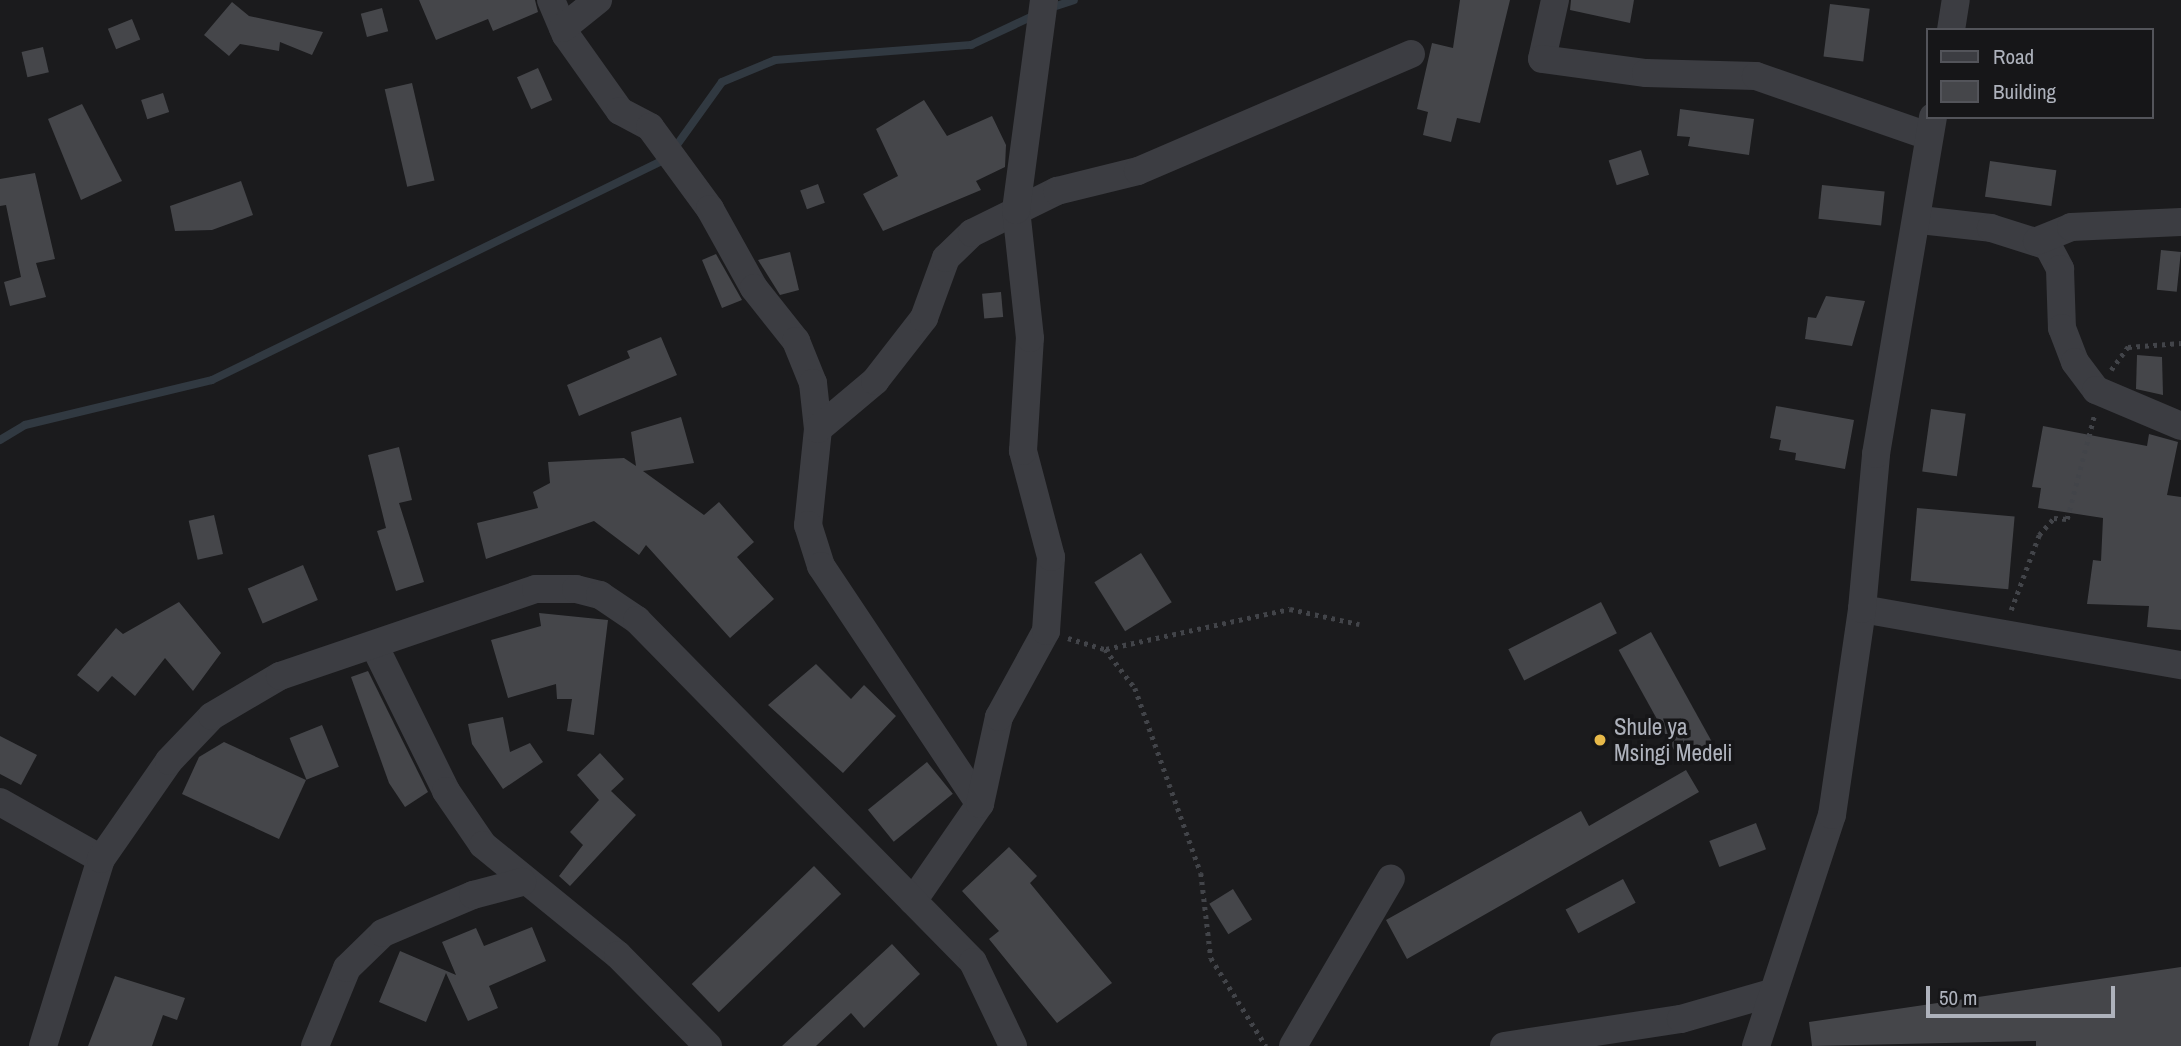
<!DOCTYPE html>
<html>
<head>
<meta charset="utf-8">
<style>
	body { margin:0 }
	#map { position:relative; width:2181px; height:1046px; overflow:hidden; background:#1b1b1d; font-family:"Archivo Narrow",sans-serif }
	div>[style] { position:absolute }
	.stream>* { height:8px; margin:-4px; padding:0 4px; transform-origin:4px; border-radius:4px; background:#313941 }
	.building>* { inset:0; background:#45464a; transform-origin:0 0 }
	.path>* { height:4.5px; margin-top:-2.25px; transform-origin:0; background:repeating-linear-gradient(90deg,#424449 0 3.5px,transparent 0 8.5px) }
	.minor>* { height:28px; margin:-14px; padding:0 14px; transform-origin:14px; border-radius:14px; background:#3c3d42 }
	.dots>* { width:19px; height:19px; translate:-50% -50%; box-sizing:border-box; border:4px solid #161618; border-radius:50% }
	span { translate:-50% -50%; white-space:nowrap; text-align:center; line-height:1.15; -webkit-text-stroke:7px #161618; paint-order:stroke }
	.poi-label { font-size:23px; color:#aeb2bc }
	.left { translate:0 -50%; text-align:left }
	.legend { position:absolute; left:1926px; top:28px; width:228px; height:91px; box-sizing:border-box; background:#161618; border:2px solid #53545a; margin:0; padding:9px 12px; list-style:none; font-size:21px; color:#aeb2bc }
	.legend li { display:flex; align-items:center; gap:14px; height:35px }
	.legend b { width:35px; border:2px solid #53545a }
	.scale { position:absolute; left:1926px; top:986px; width:189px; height:32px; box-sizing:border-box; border:4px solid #aeb2bc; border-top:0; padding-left:9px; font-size:21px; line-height:24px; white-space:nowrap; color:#aeb2bc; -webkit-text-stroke:5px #161618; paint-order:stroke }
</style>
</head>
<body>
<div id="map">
	<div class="stream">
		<i style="left:1050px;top:8px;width:25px;rotate:-18deg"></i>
		<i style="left:674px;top:149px;width:82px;rotate:-54.4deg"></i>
		<i style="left:722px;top:82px;width:57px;rotate:-22.5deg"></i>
		<i style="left:775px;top:60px;width:197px;rotate:-4.4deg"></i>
		<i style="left:971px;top:45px;width:71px;rotate:-25.1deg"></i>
		<i style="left:0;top:440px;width:29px;rotate:-31deg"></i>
		<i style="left:25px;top:425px;width:192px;rotate:-13.5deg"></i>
		<i style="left:212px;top:380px;width:505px;rotate:-25.96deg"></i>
	</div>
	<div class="building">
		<i style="clip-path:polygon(419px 0,535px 0,538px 12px,493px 31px,488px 19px,436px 40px)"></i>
		<i style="clip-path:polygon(1460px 0,1510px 0,1480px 123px,1457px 118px,1451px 142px,1423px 135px,1428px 112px,1417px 109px,1432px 43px,1453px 48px)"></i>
		<i style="clip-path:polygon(1571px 0,1634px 0,1630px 23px,1570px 10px)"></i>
		<i style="clip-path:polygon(232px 2px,249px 16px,323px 32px,312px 55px,280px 42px,279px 51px,240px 44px,229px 56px,204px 35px)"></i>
		<i style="left:1830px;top:4px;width:40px;height:53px;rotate:7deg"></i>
		<i style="left:382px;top:8px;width:24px;height:22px;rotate:75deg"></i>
		<i style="left:132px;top:19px;width:22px;height:26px;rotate:68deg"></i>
		<i style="left:43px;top:47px;width:26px;height:22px;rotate:77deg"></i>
		<i style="left:538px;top:68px;width:35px;height:23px;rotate:66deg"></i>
		<i style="left:412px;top:83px;width:100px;height:28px;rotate:77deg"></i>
		<i style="left:163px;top:93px;width:20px;height:23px;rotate:72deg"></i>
		<i style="clip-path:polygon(924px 100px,947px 136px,992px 116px,1006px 145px,1005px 167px,976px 181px,981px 190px,883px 231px,863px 194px,898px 176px,876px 129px)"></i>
		<i style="clip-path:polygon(82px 104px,122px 181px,81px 200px,48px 119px)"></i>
		<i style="clip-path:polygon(1680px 109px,1754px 119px,1749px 155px,1688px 146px,1690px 137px,1677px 136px)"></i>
		<i style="left:1641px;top:150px;width:26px;height:34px;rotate:72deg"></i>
		<i style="left:1990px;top:161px;width:67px;height:36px;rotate:8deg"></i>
		<i style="clip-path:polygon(35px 173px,55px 259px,36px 263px,46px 297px,10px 306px,4px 282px,21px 277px,6px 205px,0 206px,0 179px)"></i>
		<i style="clip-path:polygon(241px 181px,253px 215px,212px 230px,175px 231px,170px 206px)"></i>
		<i style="left:818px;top:184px;width:20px;height:19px;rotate:70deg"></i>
		<i style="left:1822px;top:185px;width:63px;height:34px;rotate:6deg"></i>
		<i style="left:2161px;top:250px;width:20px;height:40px;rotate:6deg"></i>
		<i style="clip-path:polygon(790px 252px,799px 290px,780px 295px,758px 260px)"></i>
		<i style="clip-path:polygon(716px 254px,742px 300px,722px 308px,702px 260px)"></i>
		<i style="left:1001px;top:292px;width:25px;height:19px;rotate:85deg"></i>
		<i style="clip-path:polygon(1826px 296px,1865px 301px,1852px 346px,1805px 339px,1808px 317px,1816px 318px)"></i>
		<i style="clip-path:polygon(661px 337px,677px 375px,579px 416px,567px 385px,630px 358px,627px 351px)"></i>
		<i style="clip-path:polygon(2137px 355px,2162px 357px,2163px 395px,2136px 389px)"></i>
		<i style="clip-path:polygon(1776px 406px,1854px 420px,1845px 469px,1795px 460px,1796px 453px,1779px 450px,1781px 440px,1770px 438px)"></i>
		<i style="left:1931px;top:409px;width:35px;height:63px;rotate:8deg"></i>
		<i style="clip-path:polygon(681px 417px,694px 463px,643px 471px,704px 515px,719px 502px,754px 542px,737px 557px,774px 599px,730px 638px,646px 545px,639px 555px,594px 521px,486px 559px,477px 523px,538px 508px,533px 492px,550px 483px,548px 462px,624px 458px,636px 466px,631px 432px)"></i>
		<i style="clip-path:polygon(2043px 426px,2147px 446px,2149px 434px,2178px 442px,2167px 495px,2181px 497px,2181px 630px,2147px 627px,2149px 606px,2087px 604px,2093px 560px,2101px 561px,2103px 518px,2038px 508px,2041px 488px,2032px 487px)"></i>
		<i style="clip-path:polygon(399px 447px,412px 500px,399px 503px,424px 582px,396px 591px,377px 531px,386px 528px,368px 455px)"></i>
		<i style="left:1917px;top:508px;width:98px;height:73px;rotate:5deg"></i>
		<i style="left:214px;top:515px;width:40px;height:26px;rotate:77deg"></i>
		<i style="left:1141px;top:553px;width:58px;height:55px;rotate:58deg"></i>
		<i style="left:303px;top:565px;width:38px;height:60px;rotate:67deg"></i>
		<i style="clip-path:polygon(179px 602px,221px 653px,193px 691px,165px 658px,135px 696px,112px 676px,98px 692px,77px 675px,116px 628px,123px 634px)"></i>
		<i style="left:1601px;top:602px;width:35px;height:104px;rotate:63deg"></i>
		<i style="clip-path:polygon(539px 613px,608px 620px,594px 735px,567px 731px,572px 699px,557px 699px,556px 684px,508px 698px,491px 640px,541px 626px)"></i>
		<i style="left:1651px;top:632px;width:131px;height:37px;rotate:61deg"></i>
		<i style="clip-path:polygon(816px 664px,851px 699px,864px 685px,896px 716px,843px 773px,768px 705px)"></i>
		<i style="clip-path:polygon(368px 671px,428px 792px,405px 807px,389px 783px,351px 677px)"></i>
		<i style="clip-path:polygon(503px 717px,510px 752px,530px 743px,543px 762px,503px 789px,472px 744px,468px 724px)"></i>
		<i style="left:322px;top:725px;width:45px;height:35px;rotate:68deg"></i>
		<i style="clip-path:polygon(0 736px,37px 755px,21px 785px,0 774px)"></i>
		<i style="clip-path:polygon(224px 742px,306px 780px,279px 839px,182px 794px,199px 757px)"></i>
		<i style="clip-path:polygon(600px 753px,624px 779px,611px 791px,636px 815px,570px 886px,559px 876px,583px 845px,570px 832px,599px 800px,577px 775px)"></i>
		<i style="left:927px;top:762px;width:41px;height:76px;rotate:51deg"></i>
		<i style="clip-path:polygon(1686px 770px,1699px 792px,1407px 959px,1386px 920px,1581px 811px,1589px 826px)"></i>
		<i style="left:1756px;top:823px;width:28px;height:50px;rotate:69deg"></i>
		<i style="clip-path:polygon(1009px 847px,1037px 876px,1030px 883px,1112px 983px,1057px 1023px,989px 939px,999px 931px,962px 891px)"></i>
		<i style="left:814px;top:866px;width:39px;height:170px;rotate:46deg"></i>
		<i style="left:1623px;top:879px;width:27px;height:65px;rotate:62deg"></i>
		<i style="left:1233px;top:889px;width:36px;height:28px;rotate:58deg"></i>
		<i style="clip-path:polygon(532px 927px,546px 961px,489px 986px,498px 1008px,468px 1021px,446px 973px,426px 1022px,379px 1002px,400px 951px,456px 975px,442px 942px,476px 928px,484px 946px)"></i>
		<i style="clip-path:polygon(892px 944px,920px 974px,864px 1028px,851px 1013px,816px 1046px,782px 1046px)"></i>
		<i style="clip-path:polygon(2181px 967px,2181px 1046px,2036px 1046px,2036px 1041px,1812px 1046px,1809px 1022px)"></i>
		<i style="clip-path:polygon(115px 976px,185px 998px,177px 1020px,163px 1015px,152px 1046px,88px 1046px)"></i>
	</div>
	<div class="path">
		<i style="left:2111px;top:370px;width:29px;rotate:-54deg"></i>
		<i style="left:2128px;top:347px;width:53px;rotate:-4.3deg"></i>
		<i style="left:2011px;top:610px;width:80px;rotate:-69.5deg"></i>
		<i style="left:2039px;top:535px;width:23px;rotate:-49deg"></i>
		<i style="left:2054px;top:518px;width:13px;rotate:4deg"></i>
		<i style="left:2067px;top:519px;width:106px;rotate:-75.3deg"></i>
		<i style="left:1068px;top:638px;width:39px;rotate:17deg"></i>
		<i style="left:1105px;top:649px;width:49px;rotate:52.4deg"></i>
		<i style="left:1135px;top:688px;width:196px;rotate:70.4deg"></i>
		<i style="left:1201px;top:873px;width:86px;rotate:83.3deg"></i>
		<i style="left:1211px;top:958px;width:104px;rotate:58deg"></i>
		<i style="left:1106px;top:649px;width:188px;rotate:-12.3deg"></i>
		<i style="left:1290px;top:609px;width:71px;rotate:12.3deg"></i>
	</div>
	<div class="minor">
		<i style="left:551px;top:0;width:38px;rotate:67deg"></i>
		<i style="left:566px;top:35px;width:93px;rotate:54.6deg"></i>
		<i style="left:620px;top:111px;width:34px;rotate:28deg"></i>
		<i style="left:650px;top:127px;width:102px;rotate:53.8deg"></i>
		<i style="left:710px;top:209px;width:90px;rotate:60.9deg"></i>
		<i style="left:754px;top:288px;width:68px;rotate:51.6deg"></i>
		<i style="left:796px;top:341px;width:45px;rotate:68deg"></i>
		<i style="left:813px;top:383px;width:46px;rotate:83.8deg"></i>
		<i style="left:818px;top:429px;width:97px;rotate:95.9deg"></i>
		<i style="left:808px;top:525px;width:43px;rotate:72.4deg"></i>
		<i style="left:821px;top:566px;width:286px;rotate:56.3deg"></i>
		<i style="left:1555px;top:0;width:60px;rotate:102.4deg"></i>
		<i style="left:1542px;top:59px;width:105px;rotate:7.7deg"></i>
		<i style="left:1646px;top:73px;width:110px;rotate:1.6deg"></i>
		<i style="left:1756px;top:76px;width:182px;rotate:19.2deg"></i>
		<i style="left:563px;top:28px;width:45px;rotate:-38.7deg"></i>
		<i style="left:1951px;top:30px;width:30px;rotate:-81deg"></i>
		<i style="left:1920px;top:220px;width:71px;rotate:6.4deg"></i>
		<i style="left:1991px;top:228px;width:60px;rotate:17.5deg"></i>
		<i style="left:2048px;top:246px;width:26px;rotate:62deg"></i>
		<i style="left:2060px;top:269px;width:59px;rotate:88.1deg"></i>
		<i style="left:2062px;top:328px;width:36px;rotate:69deg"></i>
		<i style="left:2075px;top:362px;width:35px;rotate:53deg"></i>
		<i style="left:2096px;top:390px;width:92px;rotate:23deg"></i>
		<i style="left:2037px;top:241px;width:37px;rotate:-22deg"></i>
		<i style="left:2071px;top:227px;width:110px;rotate:-2.6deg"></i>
		<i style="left:818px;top:429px;width:75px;rotate:-40.1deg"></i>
		<i style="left:875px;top:381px;width:80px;rotate:-52.1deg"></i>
		<i style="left:924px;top:318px;width:64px;rotate:-69.9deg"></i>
		<i style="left:946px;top:258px;width:36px;rotate:-44deg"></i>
		<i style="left:972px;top:233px;width:95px;rotate:-26.3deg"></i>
		<i style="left:1057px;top:191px;width:83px;rotate:-13.9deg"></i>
		<i style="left:1138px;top:171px;width:297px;rotate:-23.2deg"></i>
		<i style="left:1862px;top:609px;width:324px;rotate:10deg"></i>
		<i style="left:374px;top:645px;width:163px;rotate:63.7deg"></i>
		<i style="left:446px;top:791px;width:65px;rotate:55.6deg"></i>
		<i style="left:483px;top:845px;width:174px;rotate:39.2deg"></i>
		<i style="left:618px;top:955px;width:128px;rotate:45.3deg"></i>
		<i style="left:0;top:802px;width:116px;rotate:29.4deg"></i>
		<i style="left:913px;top:901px;width:118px;rotate:-55.4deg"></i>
		<i style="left:980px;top:804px;width:89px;rotate:-77.7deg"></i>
		<i style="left:999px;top:717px;width:98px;rotate:-61.3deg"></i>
		<i style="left:1046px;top:631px;width:74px;rotate:-86.1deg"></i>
		<i style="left:1051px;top:557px;width:110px;rotate:-104.8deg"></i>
		<i style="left:1023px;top:451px;width:113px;rotate:-86.5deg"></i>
		<i style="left:1030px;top:338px;width:129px;rotate:-96.2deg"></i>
		<i style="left:1016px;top:210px;width:212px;rotate:-82.4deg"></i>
		<i style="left:43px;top:1046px;width:196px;rotate:-72.8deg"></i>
		<i style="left:101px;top:859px;width:119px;rotate:-55.2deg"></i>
		<i style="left:169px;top:761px;width:62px;rotate:-46.3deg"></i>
		<i style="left:212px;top:716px;width:79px;rotate:-30.5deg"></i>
		<i style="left:280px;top:676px;width:270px;rotate:-18.8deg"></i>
		<i style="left:536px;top:589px;width:40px"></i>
		<i style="left:576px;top:589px;width:25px;rotate:14deg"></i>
		<i style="left:600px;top:595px;width:45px;rotate:34deg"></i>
		<i style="left:637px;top:620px;width:479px;rotate:45.5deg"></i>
		<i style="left:973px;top:962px;width:93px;rotate:64.5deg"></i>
		<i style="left:315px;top:1046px;width:84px;rotate:-67.7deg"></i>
		<i style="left:347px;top:968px;width:50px;rotate:-44.2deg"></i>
		<i style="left:383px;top:933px;width:98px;rotate:-22.9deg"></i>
		<i style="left:473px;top:895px;width:51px;rotate:-14.9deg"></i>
		<i style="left:1293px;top:1046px;width:194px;rotate:-59.7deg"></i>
		<i style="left:1504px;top:1046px;width:179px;rotate:-8.7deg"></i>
		<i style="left:1681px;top:1019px;width:94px;rotate:-16.1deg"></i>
		<i style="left:1756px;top:1046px;width:243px;rotate:-71.8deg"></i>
		<i style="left:1832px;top:815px;width:208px;rotate:-81.7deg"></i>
		<i style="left:1862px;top:609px;width:156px;rotate:-84.8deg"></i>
		<i style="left:1876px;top:454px;width:342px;rotate:-80.4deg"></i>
	</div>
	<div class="dots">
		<i style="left:1600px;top:740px;background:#e7b949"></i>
	</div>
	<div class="poi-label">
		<span class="left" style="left:1614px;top:740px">Shule ya<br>Msingi Medeli</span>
	</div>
	<ul class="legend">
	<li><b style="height:9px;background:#3c3d42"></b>Road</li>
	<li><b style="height:19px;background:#45464a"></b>Building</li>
	</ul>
	<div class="scale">50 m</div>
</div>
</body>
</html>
